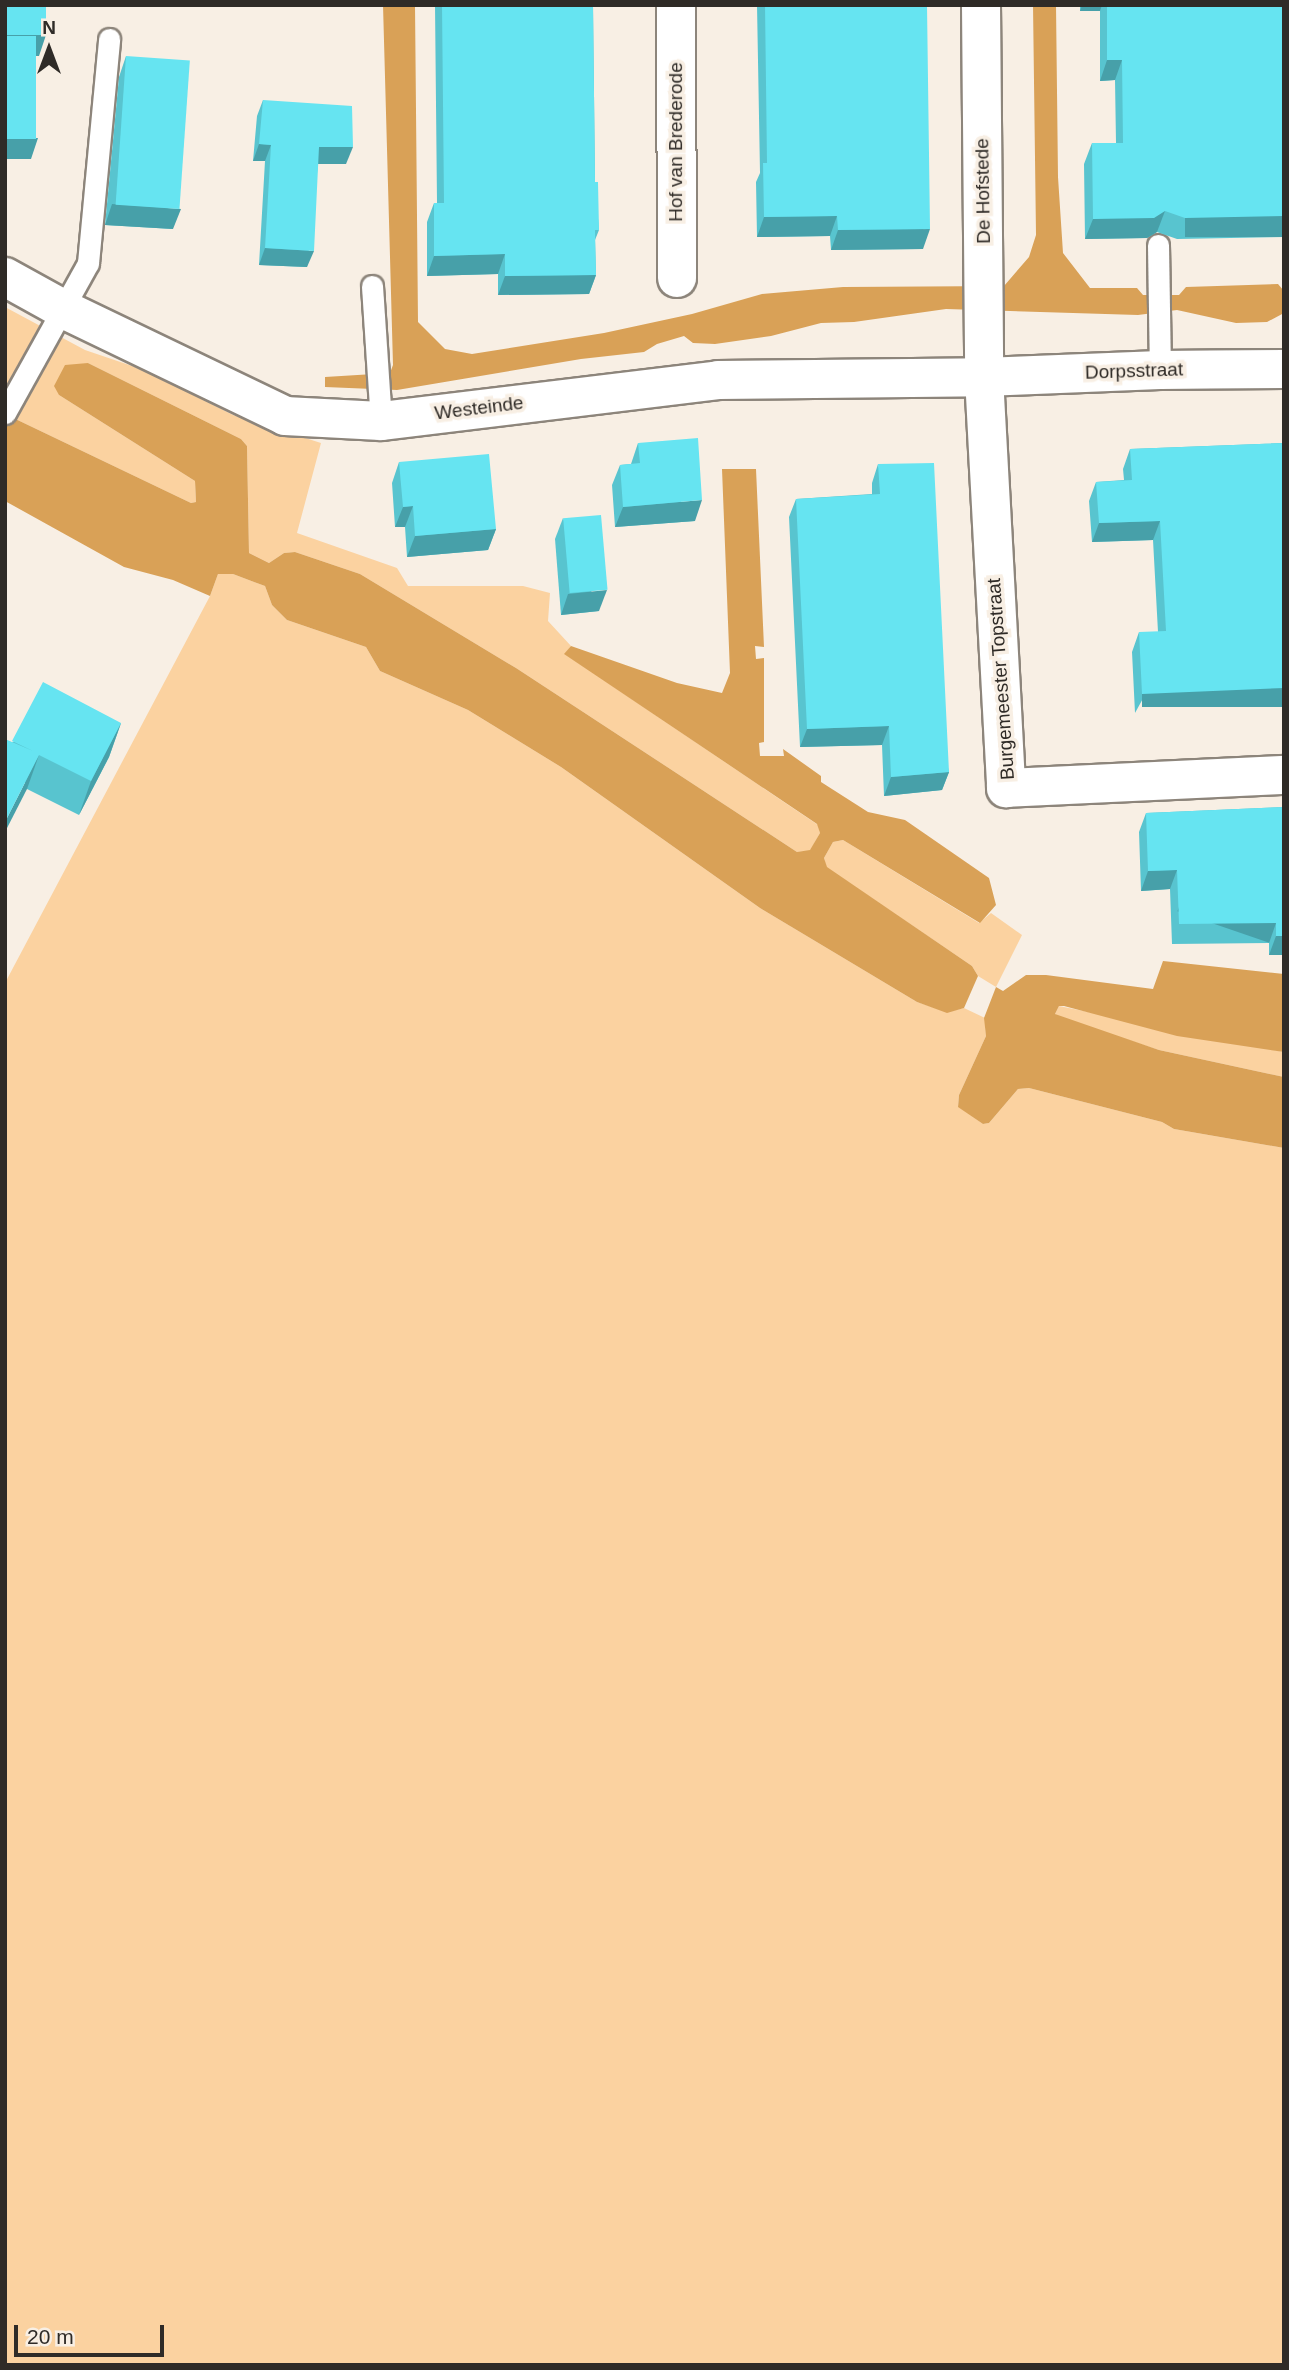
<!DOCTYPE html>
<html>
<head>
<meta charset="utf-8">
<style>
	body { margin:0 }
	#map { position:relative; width:1289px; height:2370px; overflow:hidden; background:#f8efe4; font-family:Arial,sans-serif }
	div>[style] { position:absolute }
	.green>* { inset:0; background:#fbd2a0 }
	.water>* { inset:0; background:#d9a157 }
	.roads { filter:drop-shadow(2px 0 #8d857b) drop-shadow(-2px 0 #8d857b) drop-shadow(0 2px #8d857b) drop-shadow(0 -2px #8d857b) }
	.service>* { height:21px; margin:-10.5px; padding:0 10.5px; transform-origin:10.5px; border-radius:10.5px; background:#fff }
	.minor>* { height:38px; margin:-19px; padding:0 19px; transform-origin:19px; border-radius:19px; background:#fff }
	.tertiary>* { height:38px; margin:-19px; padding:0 19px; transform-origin:19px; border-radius:19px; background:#fff }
	.wall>* { inset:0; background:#58c4cf }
	.shaded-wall>* { inset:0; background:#47a0a9; transform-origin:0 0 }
	.building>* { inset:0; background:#66e4f1; transform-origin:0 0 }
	span { translate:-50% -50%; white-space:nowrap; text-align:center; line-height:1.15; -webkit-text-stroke:7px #f8efe4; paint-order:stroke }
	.street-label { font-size:19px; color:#2f2b27 }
	.frame { position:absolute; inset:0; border:7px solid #2f2b27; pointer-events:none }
	.north { position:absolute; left:14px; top:14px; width:70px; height:70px; -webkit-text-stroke:5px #f8efe4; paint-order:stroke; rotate:0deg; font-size:19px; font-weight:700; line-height:28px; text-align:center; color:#2f2b27 }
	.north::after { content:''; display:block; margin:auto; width:24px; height:32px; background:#2f2b27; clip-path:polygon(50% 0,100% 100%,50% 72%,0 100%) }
	.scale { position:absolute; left:14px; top:2325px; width:150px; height:32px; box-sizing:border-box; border:4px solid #2f2b27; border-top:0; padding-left:9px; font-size:21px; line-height:24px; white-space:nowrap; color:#2f2b27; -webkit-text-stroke:5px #f8efe4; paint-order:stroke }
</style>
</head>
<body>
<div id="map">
	<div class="green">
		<i style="clip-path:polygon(5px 307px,85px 350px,144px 370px,233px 415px,321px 443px,297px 533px,397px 568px,408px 586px,523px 586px,550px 593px,548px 621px,571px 646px,565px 654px,818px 825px,820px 833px,810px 851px,797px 852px,516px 668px,360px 574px,295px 552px,284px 553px,269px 563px,249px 553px,247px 446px,241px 439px,88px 363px,59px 395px,195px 481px,196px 502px,191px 503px,5px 414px)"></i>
		<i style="clip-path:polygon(218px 574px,233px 574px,265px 586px,272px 605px,287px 620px,366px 647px,380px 671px,468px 710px,561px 767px,760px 908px,917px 1002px,947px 1012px,964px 1008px,985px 1018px,986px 1036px,959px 1095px,958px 1106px,983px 1124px,989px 1123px,1018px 1089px,1029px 1088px,1162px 1122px,1174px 1129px,1284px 1148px,1284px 2365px,5px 2365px,5px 983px,210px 596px)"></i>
		<i style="clip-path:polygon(843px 840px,979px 923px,991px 913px,1022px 935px,996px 987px,978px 976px,972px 966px,826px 867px,824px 858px,833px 842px)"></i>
		<i style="clip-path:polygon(1059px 1006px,1284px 1052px,1284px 1077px,1159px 1050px,1060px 1018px,1055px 1014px)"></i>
	</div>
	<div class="water">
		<i style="clip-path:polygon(383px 5px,415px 5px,418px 322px,445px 349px,472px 354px,604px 333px,692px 314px,762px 294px,843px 287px,1004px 286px,1029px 257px,1036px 235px,1033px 5px,1056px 5px,1058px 177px,1063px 253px,1090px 288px,1137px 288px,1143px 295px,1179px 295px,1186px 287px,1278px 284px,1284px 291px,1284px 313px,1267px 322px,1236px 323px,1177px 310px,1138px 315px,946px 309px,854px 322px,821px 323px,771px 336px,715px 344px,693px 343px,684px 336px,657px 344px,644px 352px,581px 359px,397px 390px,325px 387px,325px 377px,390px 373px,393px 365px)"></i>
		<i style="clip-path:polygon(88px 363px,241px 439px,247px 446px,249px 553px,269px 563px,284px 553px,295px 552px,360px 574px,516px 668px,797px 852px,810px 850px,820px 833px,817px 824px,564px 654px,571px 646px,677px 683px,722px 693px,730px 673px,722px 469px,756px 469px,764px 647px,755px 646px,756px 659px,764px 658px,764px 742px,759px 743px,760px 756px,784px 756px,783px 749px,821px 776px,821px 782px,868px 812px,905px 820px,989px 878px,996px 905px,980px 923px,843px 840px,833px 842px,824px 858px,827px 867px,972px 966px,978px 976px,964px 1008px,947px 1013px,917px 1002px,760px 908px,561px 767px,468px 710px,380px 671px,366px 647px,287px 620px,272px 605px,265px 586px,233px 574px,218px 574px,210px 596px,173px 580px,124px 567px,5px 501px,5px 414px,191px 503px,196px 502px,195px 481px,59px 395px,54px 386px,65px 365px)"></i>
		<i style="clip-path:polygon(1163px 961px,1284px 974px,1284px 1052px,1177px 1036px,1064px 1006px,1059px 1006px,1055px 1014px,1159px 1050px,1284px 1077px,1284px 1148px,1174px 1129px,1162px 1122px,1029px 1088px,1018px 1089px,989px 1123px,983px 1124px,958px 1107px,959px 1095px,986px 1036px,984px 1018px,996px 987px,1003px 991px,1026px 975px,1046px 975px,1153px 989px)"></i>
	</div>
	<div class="roads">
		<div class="service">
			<i style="left:1158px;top:245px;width:125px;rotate:89.1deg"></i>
			<i style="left:372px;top:286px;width:135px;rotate:86.2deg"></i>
			<i style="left:5px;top:413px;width:171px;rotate:-61deg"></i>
			<i style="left:88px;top:263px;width:225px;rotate:-84.6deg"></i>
		</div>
		<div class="minor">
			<i style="left:676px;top:5px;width:273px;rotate:89.8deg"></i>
			<i style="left:981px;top:5px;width:372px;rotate:89.5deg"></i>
			<i style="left:984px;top:377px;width:412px;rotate:86.9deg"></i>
			<i style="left:1006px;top:788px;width:278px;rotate:-2.7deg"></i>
		</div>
		<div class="tertiary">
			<i style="left:5px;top:277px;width:66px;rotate:28.9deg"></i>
			<i style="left:63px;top:309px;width:246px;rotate:25.7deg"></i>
			<i style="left:285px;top:416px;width:96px;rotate:3deg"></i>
			<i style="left:381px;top:421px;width:339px;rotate:-6.9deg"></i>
			<i style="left:718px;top:380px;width:266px;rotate:-0.6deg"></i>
			<i style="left:984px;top:377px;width:176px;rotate:-2.3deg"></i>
			<i style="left:1160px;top:370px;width:124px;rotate:-0.5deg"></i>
		</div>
	</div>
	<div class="wall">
		<i style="clip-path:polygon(435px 5px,593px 5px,595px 182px,599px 230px,595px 240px,596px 275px,589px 294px,498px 295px,498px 274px,427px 276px,427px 222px,434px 203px,437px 203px)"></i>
		<i style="clip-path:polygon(757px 5px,927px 5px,923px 249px,831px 250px,830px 236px,757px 237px,756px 182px,760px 173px)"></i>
		<i style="clip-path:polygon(1080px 5px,1284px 5px,1284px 237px,1177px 239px,1157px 232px,1147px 238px,1085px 239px,1084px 164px,1092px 143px,1116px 143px,1115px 80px,1100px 81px,1100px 11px,1080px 11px)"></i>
		<i style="clip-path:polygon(126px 56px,173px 229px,105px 225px,119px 77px)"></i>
		<i style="clip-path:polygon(263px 100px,346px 164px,318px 164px,307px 267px,259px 265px,265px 161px,253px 161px,257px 116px)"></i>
		<i style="clip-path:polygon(638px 443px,695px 521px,615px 527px,612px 485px,620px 465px,631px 464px)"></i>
		<i style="clip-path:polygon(1284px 443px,1135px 713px,1132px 652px,1139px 632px,1158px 632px,1153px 540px,1092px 542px,1089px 501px,1096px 482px,1124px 480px,1123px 469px,1130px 449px)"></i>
		<i style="clip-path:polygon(399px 462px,496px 529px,488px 550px,407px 557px,405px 527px,395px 527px,392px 483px)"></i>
		<i style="clip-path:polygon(878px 464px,949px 772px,942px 790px,884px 796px,882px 745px,800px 747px,789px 517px,796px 499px,872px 494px,872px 483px)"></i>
		<i style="clip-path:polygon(563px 518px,599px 611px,561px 615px,555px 539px)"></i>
		<i style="clip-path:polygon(121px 723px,109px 757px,79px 815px,27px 789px,12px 742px)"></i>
		<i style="clip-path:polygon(1284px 807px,1284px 955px,1269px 955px,1269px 943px,1172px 944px,1170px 889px,1141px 891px,1139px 832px,1146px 813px)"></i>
	</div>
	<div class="shaded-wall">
		<i style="clip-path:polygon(1082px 5px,1102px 5px,1100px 11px,1080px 11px)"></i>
		<i style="clip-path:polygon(5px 35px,46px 35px,39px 56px,5px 56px)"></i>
		<i style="clip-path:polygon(1107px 60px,1122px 60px,1115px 80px,1100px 81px)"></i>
		<i style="clip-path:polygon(38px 138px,31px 159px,5px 159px,5px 139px)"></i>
		<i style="clip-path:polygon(259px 144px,271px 145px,265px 161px,253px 161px)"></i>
		<i style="clip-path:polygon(319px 147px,353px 147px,346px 164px,313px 164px)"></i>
		<i style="clip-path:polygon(112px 204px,181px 209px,173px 229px,105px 225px)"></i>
		<i style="clip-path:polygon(1165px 211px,1157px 232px,1147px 238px,1085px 239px,1093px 219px)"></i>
		<i style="clip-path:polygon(837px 216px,830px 236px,757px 237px,764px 217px)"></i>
		<i style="left:1284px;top:216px;width:21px;height:99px;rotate:90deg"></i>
		<i style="clip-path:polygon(930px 229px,923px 249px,831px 250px,838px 230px)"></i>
		<i style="clip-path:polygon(265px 248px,314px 251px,307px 267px,259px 265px)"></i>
		<i style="clip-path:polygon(505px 254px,498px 274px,427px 276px,434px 256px)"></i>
		<i style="clip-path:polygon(596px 275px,589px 294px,498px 295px,505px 276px)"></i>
		<i style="clip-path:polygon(702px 500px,695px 521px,615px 527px,623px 507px)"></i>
		<i style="clip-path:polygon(413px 506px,405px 527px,395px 527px,403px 507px)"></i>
		<i style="clip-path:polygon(1160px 521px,1153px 540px,1092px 542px,1099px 523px)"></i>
		<i style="clip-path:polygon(496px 529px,488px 550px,407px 557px,415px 536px)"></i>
		<i style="clip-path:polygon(607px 590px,599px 611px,561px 615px,568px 594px)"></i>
		<i style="left:1284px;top:688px;width:19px;height:142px;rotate:90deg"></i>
		<i style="clip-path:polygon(121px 723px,109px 757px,79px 815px,91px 781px)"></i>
		<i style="clip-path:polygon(889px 726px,882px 745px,800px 747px,807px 729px)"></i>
		<i style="clip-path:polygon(39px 755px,27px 789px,5px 832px,5px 822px)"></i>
		<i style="clip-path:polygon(949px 772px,942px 790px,884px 796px,891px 777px)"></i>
		<i style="clip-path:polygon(1177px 870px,1170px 889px,1141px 891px,1148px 871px)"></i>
		<i style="left:1276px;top:923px;width:21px;height:97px;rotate:109deg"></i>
		<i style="clip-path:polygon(1276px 936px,1284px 936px,1284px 955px,1269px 955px)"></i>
	</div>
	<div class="building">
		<i style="left:5px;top:5px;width:41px;height:30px"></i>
		<i style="clip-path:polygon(442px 5px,593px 5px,595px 182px,598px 182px,599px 230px,595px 230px,596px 275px,505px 276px,505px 254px,434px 256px,434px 203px,444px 203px)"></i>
		<i style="clip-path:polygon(765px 5px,927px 5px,930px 229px,838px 230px,837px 216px,764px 217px,763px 163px,767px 163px)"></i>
		<i style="clip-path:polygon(1107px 5px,1284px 5px,1284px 216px,1185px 218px,1165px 211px,1154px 218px,1093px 219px,1092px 143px,1123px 143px,1122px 60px,1107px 60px)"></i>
		<i style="left:5px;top:36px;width:31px;height:103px"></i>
		<i style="left:126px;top:56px;width:64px;height:149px;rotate:4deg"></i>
		<i style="clip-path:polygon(263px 100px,352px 106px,353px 147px,319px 147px,314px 251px,265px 248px,271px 145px,259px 144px)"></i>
		<i style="clip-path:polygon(698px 438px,702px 500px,623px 507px,620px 465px,640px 463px,638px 443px)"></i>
		<i style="clip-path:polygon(1284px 443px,1284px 688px,1142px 694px,1139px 632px,1166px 631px,1160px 521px,1099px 523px,1096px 482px,1132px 480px,1130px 449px)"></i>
		<i style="clip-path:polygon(489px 454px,496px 529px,415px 536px,413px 506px,403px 507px,399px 462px)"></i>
		<i style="clip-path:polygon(934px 463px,949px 772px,891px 777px,889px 726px,807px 729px,796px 499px,880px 494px,878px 464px)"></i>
		<i style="left:601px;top:515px;width:75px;height:38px;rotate:85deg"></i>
		<i style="clip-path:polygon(43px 682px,121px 723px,91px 781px,39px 755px,5px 822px,5px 739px,33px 751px,12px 741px)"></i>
		<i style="clip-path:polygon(1284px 807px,1284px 936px,1276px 936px,1276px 923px,1179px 924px,1177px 870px,1148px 871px,1146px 813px)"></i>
	</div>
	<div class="street-label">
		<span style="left:676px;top:142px;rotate:-90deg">Hof van Brederode</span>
		<span style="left:983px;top:191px;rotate:-91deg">De Hofstede</span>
		<span style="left:1134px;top:371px;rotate:-2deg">Dorpsstraat</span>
		<span style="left:479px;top:408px;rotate:-7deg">Westeinde</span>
		<span style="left:1001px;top:679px;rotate:-94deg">Burgemeester Topstraat</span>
	</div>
	<div class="frame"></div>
	<div class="north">N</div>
	<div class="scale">20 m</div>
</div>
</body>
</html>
